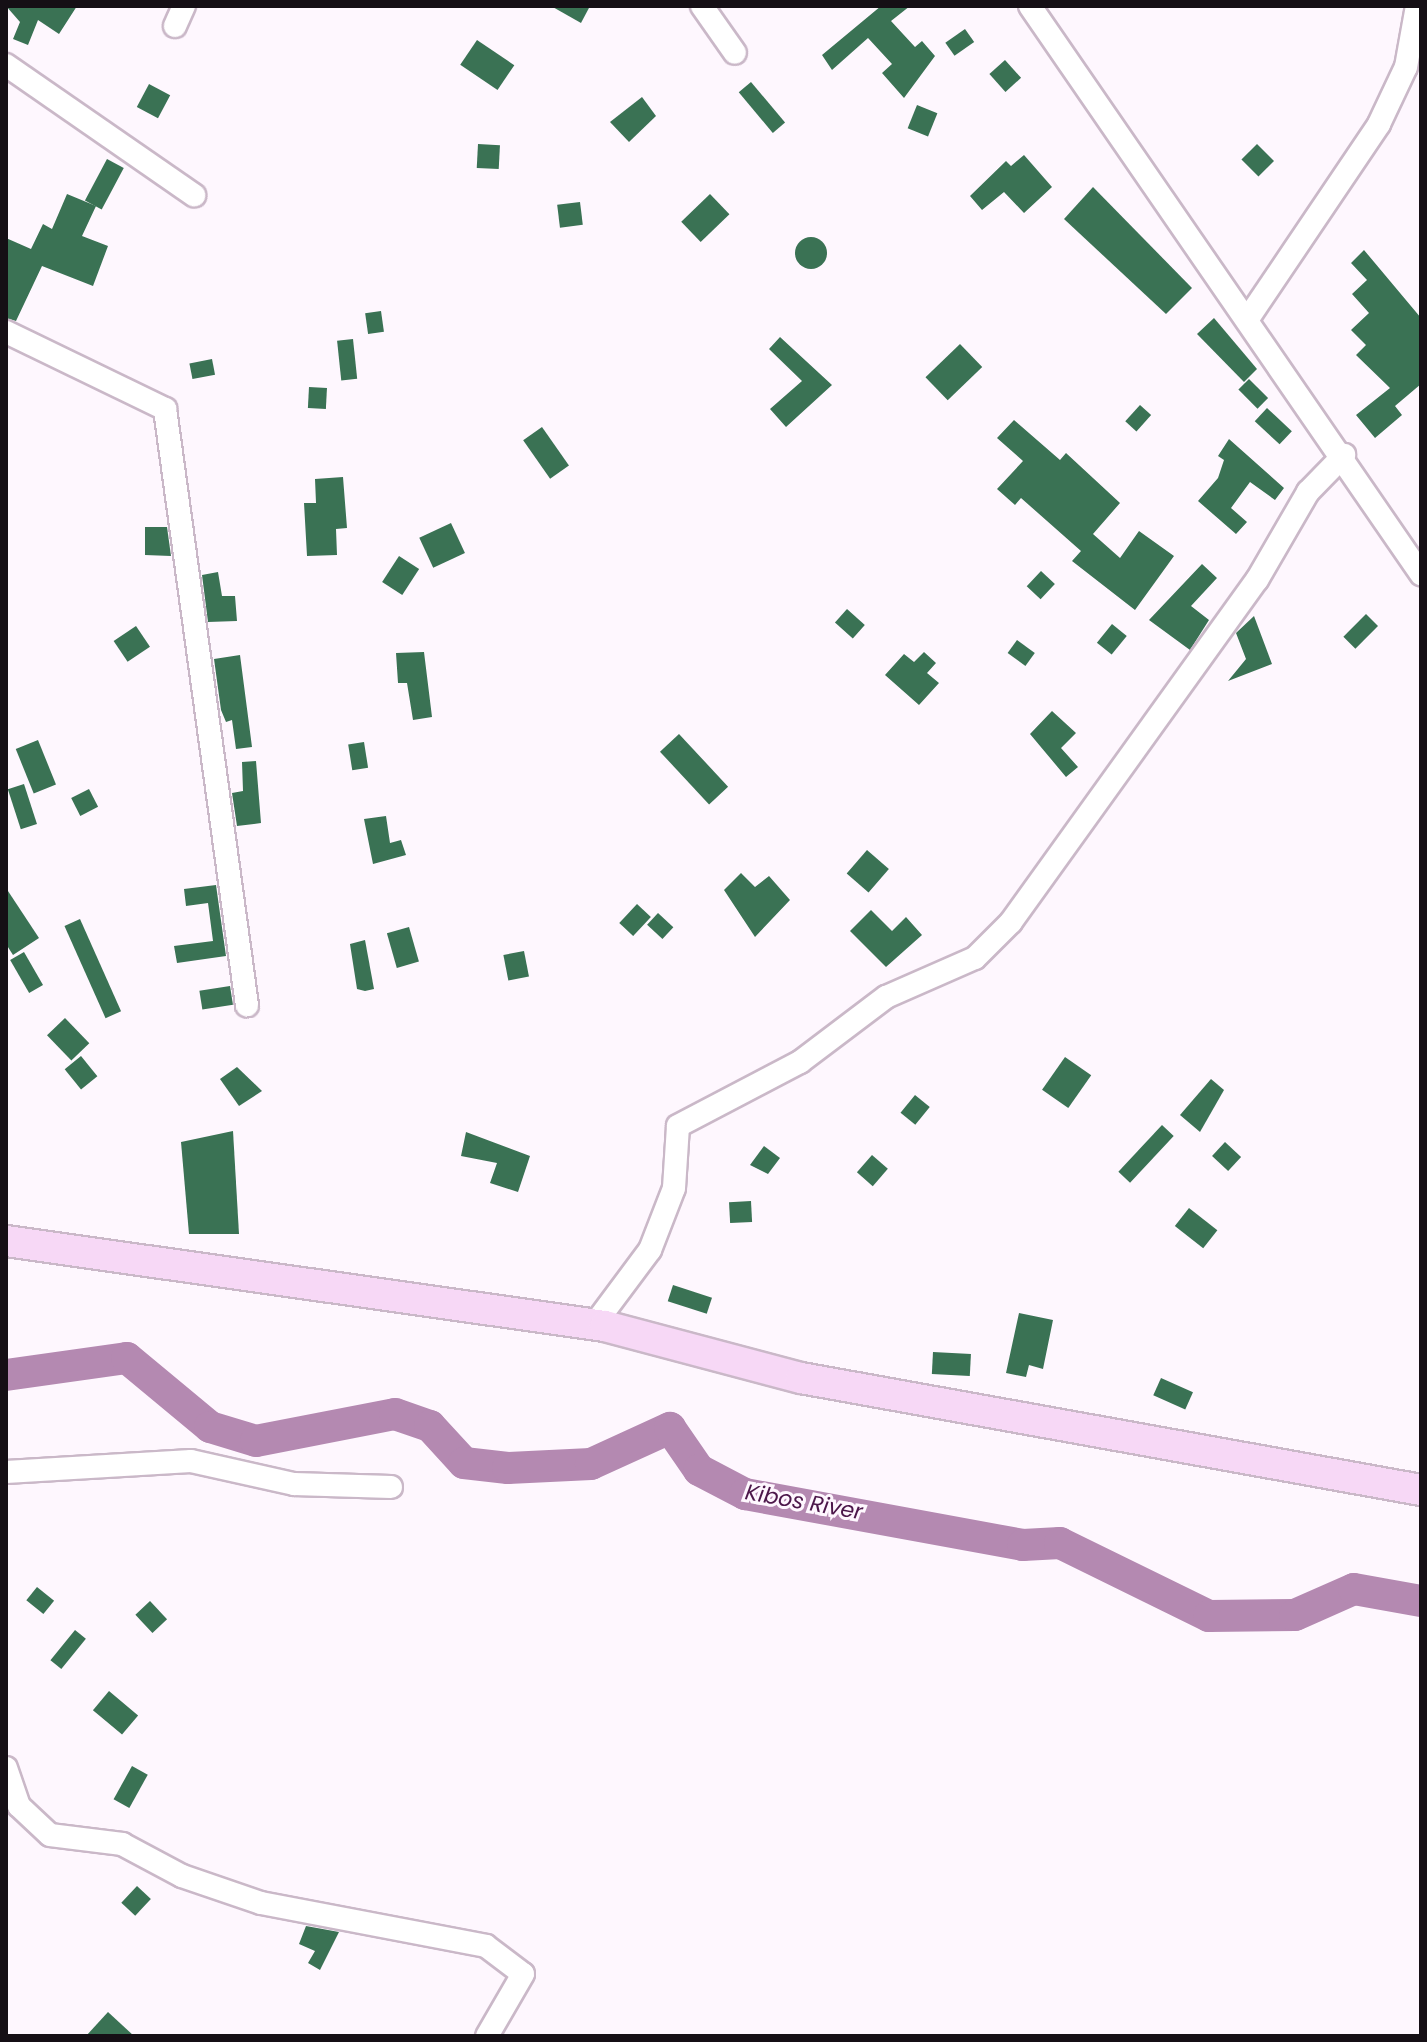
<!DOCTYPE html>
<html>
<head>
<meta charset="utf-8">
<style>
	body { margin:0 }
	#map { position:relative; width:1427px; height:2042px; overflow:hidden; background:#fef7fe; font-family:Poppins,sans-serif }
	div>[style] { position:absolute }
	.river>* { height:32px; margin:-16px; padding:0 16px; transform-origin:16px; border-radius:16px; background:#b489b1 }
	.building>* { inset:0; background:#3a7254; transform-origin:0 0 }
	.round { border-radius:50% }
	.roads { filter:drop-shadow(2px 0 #cab8c8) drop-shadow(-2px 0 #cab8c8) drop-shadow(0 2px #cab8c8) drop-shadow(0 -2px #cab8c8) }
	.street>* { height:22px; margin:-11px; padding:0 11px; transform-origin:11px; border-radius:11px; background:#fff }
	.secondary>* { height:30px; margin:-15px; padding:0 15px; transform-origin:15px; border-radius:15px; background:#f7d8f6 }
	span { translate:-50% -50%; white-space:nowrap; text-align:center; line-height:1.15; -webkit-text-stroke:6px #fef7fe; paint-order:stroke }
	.water-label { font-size:22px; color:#4c174a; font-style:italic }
	.frame { position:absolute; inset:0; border:8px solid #150f15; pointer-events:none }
</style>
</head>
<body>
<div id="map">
	<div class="river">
		<i style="left:6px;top:1375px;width:122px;rotate:-8deg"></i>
		<i style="left:127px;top:1358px;width:108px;rotate:39.7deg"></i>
		<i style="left:210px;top:1427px;width:48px;rotate:16.9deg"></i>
		<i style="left:256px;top:1441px;width:142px;rotate:-11deg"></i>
		<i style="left:395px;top:1414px;width:37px;rotate:19deg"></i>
		<i style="left:430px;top:1426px;width:50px;rotate:47.4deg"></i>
		<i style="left:464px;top:1463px;width:44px;rotate:6.5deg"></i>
		<i style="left:508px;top:1468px;width:83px;rotate:-2.8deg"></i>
		<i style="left:591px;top:1464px;width:87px;rotate:-24.5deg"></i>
		<i style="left:670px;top:1428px;width:51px;rotate:55.4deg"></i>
		<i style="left:699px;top:1470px;width:52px;rotate:27.6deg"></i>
		<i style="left:745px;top:1494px;width:283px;rotate:10.4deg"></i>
		<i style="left:1023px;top:1545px;width:37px;rotate:-3deg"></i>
		<i style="left:1060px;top:1543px;width:166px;rotate:26.1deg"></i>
		<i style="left:1209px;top:1616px;width:86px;rotate:-0.7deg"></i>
		<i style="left:1295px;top:1615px;width:64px;rotate:-23.8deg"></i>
		<i style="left:1354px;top:1589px;width:68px;rotate:10.2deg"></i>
	</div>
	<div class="building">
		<i style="clip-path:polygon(6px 6px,77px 6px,59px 34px,38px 20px,28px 45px,13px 39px,20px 22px)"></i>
		<i style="clip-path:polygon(551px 6px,590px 6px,581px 23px)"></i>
		<i style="clip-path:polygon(881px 6px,910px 6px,891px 21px,915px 47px,922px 41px,935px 56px,904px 98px,882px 73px,892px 64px,868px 38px,832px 70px,822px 55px)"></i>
		<i style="left:965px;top:29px;width:16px;height:24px;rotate:55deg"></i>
		<i style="left:477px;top:40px;width:45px;height:30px;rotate:34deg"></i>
		<i style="left:1005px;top:60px;width:24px;height:21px;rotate:48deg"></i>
		<i style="left:751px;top:82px;width:53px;height:16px;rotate:50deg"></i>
		<i style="left:149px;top:84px;width:24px;height:26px;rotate:28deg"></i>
		<i style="clip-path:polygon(642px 97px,656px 116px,629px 142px,610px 122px)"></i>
		<i style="left:917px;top:105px;width:22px;height:25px;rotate:22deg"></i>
		<i style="left:478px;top:144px;width:22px;height:24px;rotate:3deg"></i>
		<i style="left:1257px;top:144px;width:24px;height:22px;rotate:45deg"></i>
		<i style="clip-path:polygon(1024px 155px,1052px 187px,1024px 213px,1004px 192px,982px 210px,970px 196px,1006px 161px,1011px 166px)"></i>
		<i style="left:107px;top:159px;width:19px;height:47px;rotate:28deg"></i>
		<i style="clip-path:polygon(1093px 187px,1192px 288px,1166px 314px,1064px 219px)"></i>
		<i style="clip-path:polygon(67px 194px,96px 206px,82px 236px,108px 246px,93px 286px,42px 266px,16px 321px,6px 318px,6px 238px,31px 249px,43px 224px,52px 229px)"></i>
		<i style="left:710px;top:194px;width:28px;height:40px;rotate:46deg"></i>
		<i style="left:580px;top:202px;width:23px;height:23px;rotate:83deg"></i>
		<i class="round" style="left:795px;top:237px;width:32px;height:32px"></i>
		<i style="clip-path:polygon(1364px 250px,1421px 318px,1421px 384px,1395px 406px,1402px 415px,1375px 438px,1356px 415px,1390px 388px,1356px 355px,1366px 345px,1351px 330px,1369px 313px,1352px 294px,1367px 280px,1351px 263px)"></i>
		<i style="left:381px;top:311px;width:21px;height:16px;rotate:82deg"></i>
		<i style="clip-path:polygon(1214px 318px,1257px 369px,1244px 382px,1197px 334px)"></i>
		<i style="clip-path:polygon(780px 337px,832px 385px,786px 427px,770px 409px,802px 381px,769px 349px)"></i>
		<i style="left:353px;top:339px;width:40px;height:16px;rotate:84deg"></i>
		<i style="left:960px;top:344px;width:32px;height:48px;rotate:46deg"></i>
		<i style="left:212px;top:359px;width:16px;height:23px;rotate:79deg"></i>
		<i style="left:1249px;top:379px;width:27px;height:15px;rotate:45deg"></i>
		<i style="left:309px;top:387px;width:18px;height:21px;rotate:3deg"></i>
		<i style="left:1140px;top:405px;width:15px;height:22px;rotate:42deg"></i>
		<i style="left:1267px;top:408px;width:34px;height:18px;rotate:43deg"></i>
		<i style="clip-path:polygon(1014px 420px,1060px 460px,1066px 453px,1120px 503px,1093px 534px,1120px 558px,1139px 531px,1174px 556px,1135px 610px,1072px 561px,1081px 551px,1021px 498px,1015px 505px,997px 489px,1023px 461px,997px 438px)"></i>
		<i style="left:542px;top:427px;width:47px;height:23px;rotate:55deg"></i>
		<i style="clip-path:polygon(1229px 439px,1284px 488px,1275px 500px,1250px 482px,1231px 508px,1247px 522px,1236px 534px,1198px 501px,1218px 478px,1224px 460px,1218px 456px)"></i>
		<i style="clip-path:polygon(343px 477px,347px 528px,336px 529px,337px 555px,307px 556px,304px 503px,316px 503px,315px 479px)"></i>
		<i style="left:451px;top:523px;width:33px;height:35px;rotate:65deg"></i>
		<i style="clip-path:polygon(145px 527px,167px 527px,171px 556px,145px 555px)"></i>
		<i style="left:399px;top:556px;width:24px;height:31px;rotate:33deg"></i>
		<i style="clip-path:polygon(1202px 564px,1217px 578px,1191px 606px,1209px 620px,1190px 650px,1149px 620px)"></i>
		<i style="left:1041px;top:571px;width:19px;height:21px;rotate:43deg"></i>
		<i style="clip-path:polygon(218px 572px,222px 596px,235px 596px,237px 621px,208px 622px,202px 575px)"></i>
		<i style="left:847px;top:609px;width:24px;height:18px;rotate:42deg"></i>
		<i style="left:1366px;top:614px;width:17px;height:32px;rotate:45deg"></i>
		<i style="clip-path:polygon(1254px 616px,1272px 664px,1228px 681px,1246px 659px,1236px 633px)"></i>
		<i style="left:1112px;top:624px;width:19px;height:24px;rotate:39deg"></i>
		<i style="left:136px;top:626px;width:25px;height:27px;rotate:56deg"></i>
		<i style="left:1017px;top:640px;width:22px;height:16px;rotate:36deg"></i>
		<i style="clip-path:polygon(424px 652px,432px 717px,413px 720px,407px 683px,398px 683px,396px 653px)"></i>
		<i style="clip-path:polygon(924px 652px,936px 663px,927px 673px,939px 683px,919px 705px,885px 675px,904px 654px,914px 662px)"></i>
		<i style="clip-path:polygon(240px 655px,252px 747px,236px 749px,232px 720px,226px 722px,221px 710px,214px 659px)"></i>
		<i style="clip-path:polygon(1052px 711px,1076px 733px,1061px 748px,1078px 767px,1066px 777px,1030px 734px)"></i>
		<i style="left:679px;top:734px;width:72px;height:26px;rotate:47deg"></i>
		<i style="left:38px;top:740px;width:48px;height:24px;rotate:68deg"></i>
		<i style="left:364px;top:742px;width:26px;height:16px;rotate:81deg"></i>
		<i style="clip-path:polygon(256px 761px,261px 823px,237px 826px,232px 793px,243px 791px,242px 762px)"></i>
		<i style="left:24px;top:784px;width:42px;height:17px;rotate:72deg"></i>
		<i style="left:89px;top:789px;width:20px;height:20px;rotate:63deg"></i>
		<i style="clip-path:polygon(386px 816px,390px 843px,401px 840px,406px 855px,373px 864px,364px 819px)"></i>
		<i style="left:867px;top:850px;width:29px;height:31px;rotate:41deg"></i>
		<i style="clip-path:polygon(741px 873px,755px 887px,769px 876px,790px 900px,755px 937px,724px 890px)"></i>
		<i style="clip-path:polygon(216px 885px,226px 956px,177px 963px,174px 946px,213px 941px,208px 903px,186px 906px,184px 889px)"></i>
		<i style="clip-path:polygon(6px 888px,39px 938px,13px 955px,6px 944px)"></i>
		<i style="left:637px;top:904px;width:19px;height:26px;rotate:43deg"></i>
		<i style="clip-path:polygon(871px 910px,892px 931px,906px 917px,922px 935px,886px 967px,850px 931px)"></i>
		<i style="left:658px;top:913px;width:21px;height:16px;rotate:43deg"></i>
		<i style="left:80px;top:919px;width:101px;height:17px;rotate:66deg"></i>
		<i style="left:409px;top:927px;width:36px;height:23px;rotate:74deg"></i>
		<i style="clip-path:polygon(365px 940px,374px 989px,365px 991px,357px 989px,350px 944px)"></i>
		<i style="left:524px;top:951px;width:26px;height:21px;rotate:79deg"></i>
		<i style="left:24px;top:952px;width:38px;height:16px;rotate:60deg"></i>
		<i style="left:230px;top:986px;width:19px;height:31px;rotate:81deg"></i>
		<i style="left:65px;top:1018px;width:35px;height:25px;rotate:46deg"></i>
		<i style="left:81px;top:1056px;width:26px;height:21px;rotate:51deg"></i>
		<i style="left:1065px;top:1057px;width:32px;height:40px;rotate:35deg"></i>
		<i style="clip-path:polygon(237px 1067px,262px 1091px,239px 1106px,220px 1079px)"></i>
		<i style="clip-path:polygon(1211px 1079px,1224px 1090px,1200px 1132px,1180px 1115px)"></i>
		<i style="left:915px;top:1095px;width:19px;height:23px;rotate:39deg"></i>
		<i style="left:1162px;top:1125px;width:16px;height:64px;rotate:43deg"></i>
		<i style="clip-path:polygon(233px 1131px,239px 1234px,189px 1234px,181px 1142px)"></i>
		<i style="clip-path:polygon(466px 1132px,530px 1156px,518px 1192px,490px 1183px,497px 1163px,461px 1156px)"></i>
		<i style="left:1225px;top:1142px;width:22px;height:19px;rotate:43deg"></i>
		<i style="clip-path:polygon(764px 1146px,780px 1158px,768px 1174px,750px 1165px)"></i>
		<i style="left:872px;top:1155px;width:21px;height:23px;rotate:41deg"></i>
		<i style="left:751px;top:1201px;width:21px;height:22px;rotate:87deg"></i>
		<i style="left:1189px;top:1208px;width:36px;height:23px;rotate:38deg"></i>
		<i style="left:673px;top:1285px;width:41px;height:17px;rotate:18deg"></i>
		<i style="clip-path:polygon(1019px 1313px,1053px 1320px,1043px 1369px,1029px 1365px,1026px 1377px,1006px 1373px)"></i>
		<i style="left:933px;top:1352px;width:38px;height:22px;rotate:3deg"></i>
		<i style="left:1161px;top:1378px;width:35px;height:19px;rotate:24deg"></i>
		<i style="left:37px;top:1587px;width:22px;height:17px;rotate:39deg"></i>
		<i style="left:150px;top:1601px;width:25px;height:20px;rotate:47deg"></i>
		<i style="left:75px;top:1630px;width:14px;height:39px;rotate:39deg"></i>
		<i style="left:109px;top:1691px;width:38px;height:25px;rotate:40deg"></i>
		<i style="left:132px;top:1766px;width:18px;height:38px;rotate:29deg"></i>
		<i style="left:137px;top:1886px;width:19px;height:23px;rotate:43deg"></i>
		<i style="clip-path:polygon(306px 1926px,339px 1932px,320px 1970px,308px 1963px,315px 1951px,299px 1944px)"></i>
		<i style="clip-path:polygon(108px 2012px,134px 2036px,86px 2036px)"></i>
	</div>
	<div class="roads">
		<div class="street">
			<i style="left:702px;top:6px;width:57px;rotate:54.9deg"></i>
			<i style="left:1030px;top:6px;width:690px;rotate:55.46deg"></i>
			<i style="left:175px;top:26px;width:22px;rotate:-66deg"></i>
			<i style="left:6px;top:65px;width:229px;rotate:34.7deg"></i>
			<i style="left:1249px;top:317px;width:233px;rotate:-56deg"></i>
			<i style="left:1379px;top:124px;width:63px;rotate:-64.7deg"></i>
			<i style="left:1406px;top:67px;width:62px;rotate:-79.8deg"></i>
			<i style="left:6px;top:332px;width:177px;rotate:25.8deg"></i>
			<i style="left:165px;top:409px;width:602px;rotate:82.17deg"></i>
			<i style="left:594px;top:1325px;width:94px;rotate:-53.3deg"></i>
			<i style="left:650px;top:1250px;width:66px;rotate:-68.8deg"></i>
			<i style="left:674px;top:1188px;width:62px;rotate:-86.3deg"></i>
			<i style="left:678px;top:1126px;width:138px;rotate:-27.7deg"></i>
			<i style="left:800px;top:1062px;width:108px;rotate:-37.1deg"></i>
			<i style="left:886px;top:997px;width:97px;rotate:-23.7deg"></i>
			<i style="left:975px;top:958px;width:51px;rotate:-45deg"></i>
			<i style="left:1011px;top:922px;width:421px;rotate:-54.3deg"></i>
			<i style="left:1257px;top:580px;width:102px;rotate:-59.9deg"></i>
			<i style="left:1308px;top:492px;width:52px;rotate:-45.8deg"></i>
			<i style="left:6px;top:1472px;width:185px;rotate:-3.4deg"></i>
			<i style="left:191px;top:1461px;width:106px;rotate:12.6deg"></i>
			<i style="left:294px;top:1484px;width:97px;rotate:1.8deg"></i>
			<i style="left:6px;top:1768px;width:40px;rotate:71.1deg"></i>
			<i style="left:19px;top:1806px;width:42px;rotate:43.1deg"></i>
			<i style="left:50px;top:1835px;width:73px;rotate:7.1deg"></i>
			<i style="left:122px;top:1844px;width:68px;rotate:28.1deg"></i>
			<i style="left:182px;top:1876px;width:83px;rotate:18.9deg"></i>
			<i style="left:261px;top:1903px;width:229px;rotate:10.8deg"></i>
			<i style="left:486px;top:1946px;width:46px;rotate:37.1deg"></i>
			<i style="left:523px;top:1974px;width:72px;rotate:120.1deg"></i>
		</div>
		<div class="secondary">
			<i style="left:6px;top:1241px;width:605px;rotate:8.08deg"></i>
			<i style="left:605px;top:1326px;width:203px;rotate:14.9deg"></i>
			<i style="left:801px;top:1378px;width:630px;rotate:10.24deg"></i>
		</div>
	</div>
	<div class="water-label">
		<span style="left:804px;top:1502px;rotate:10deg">Kibos River</span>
	</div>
	<div class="frame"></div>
</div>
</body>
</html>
